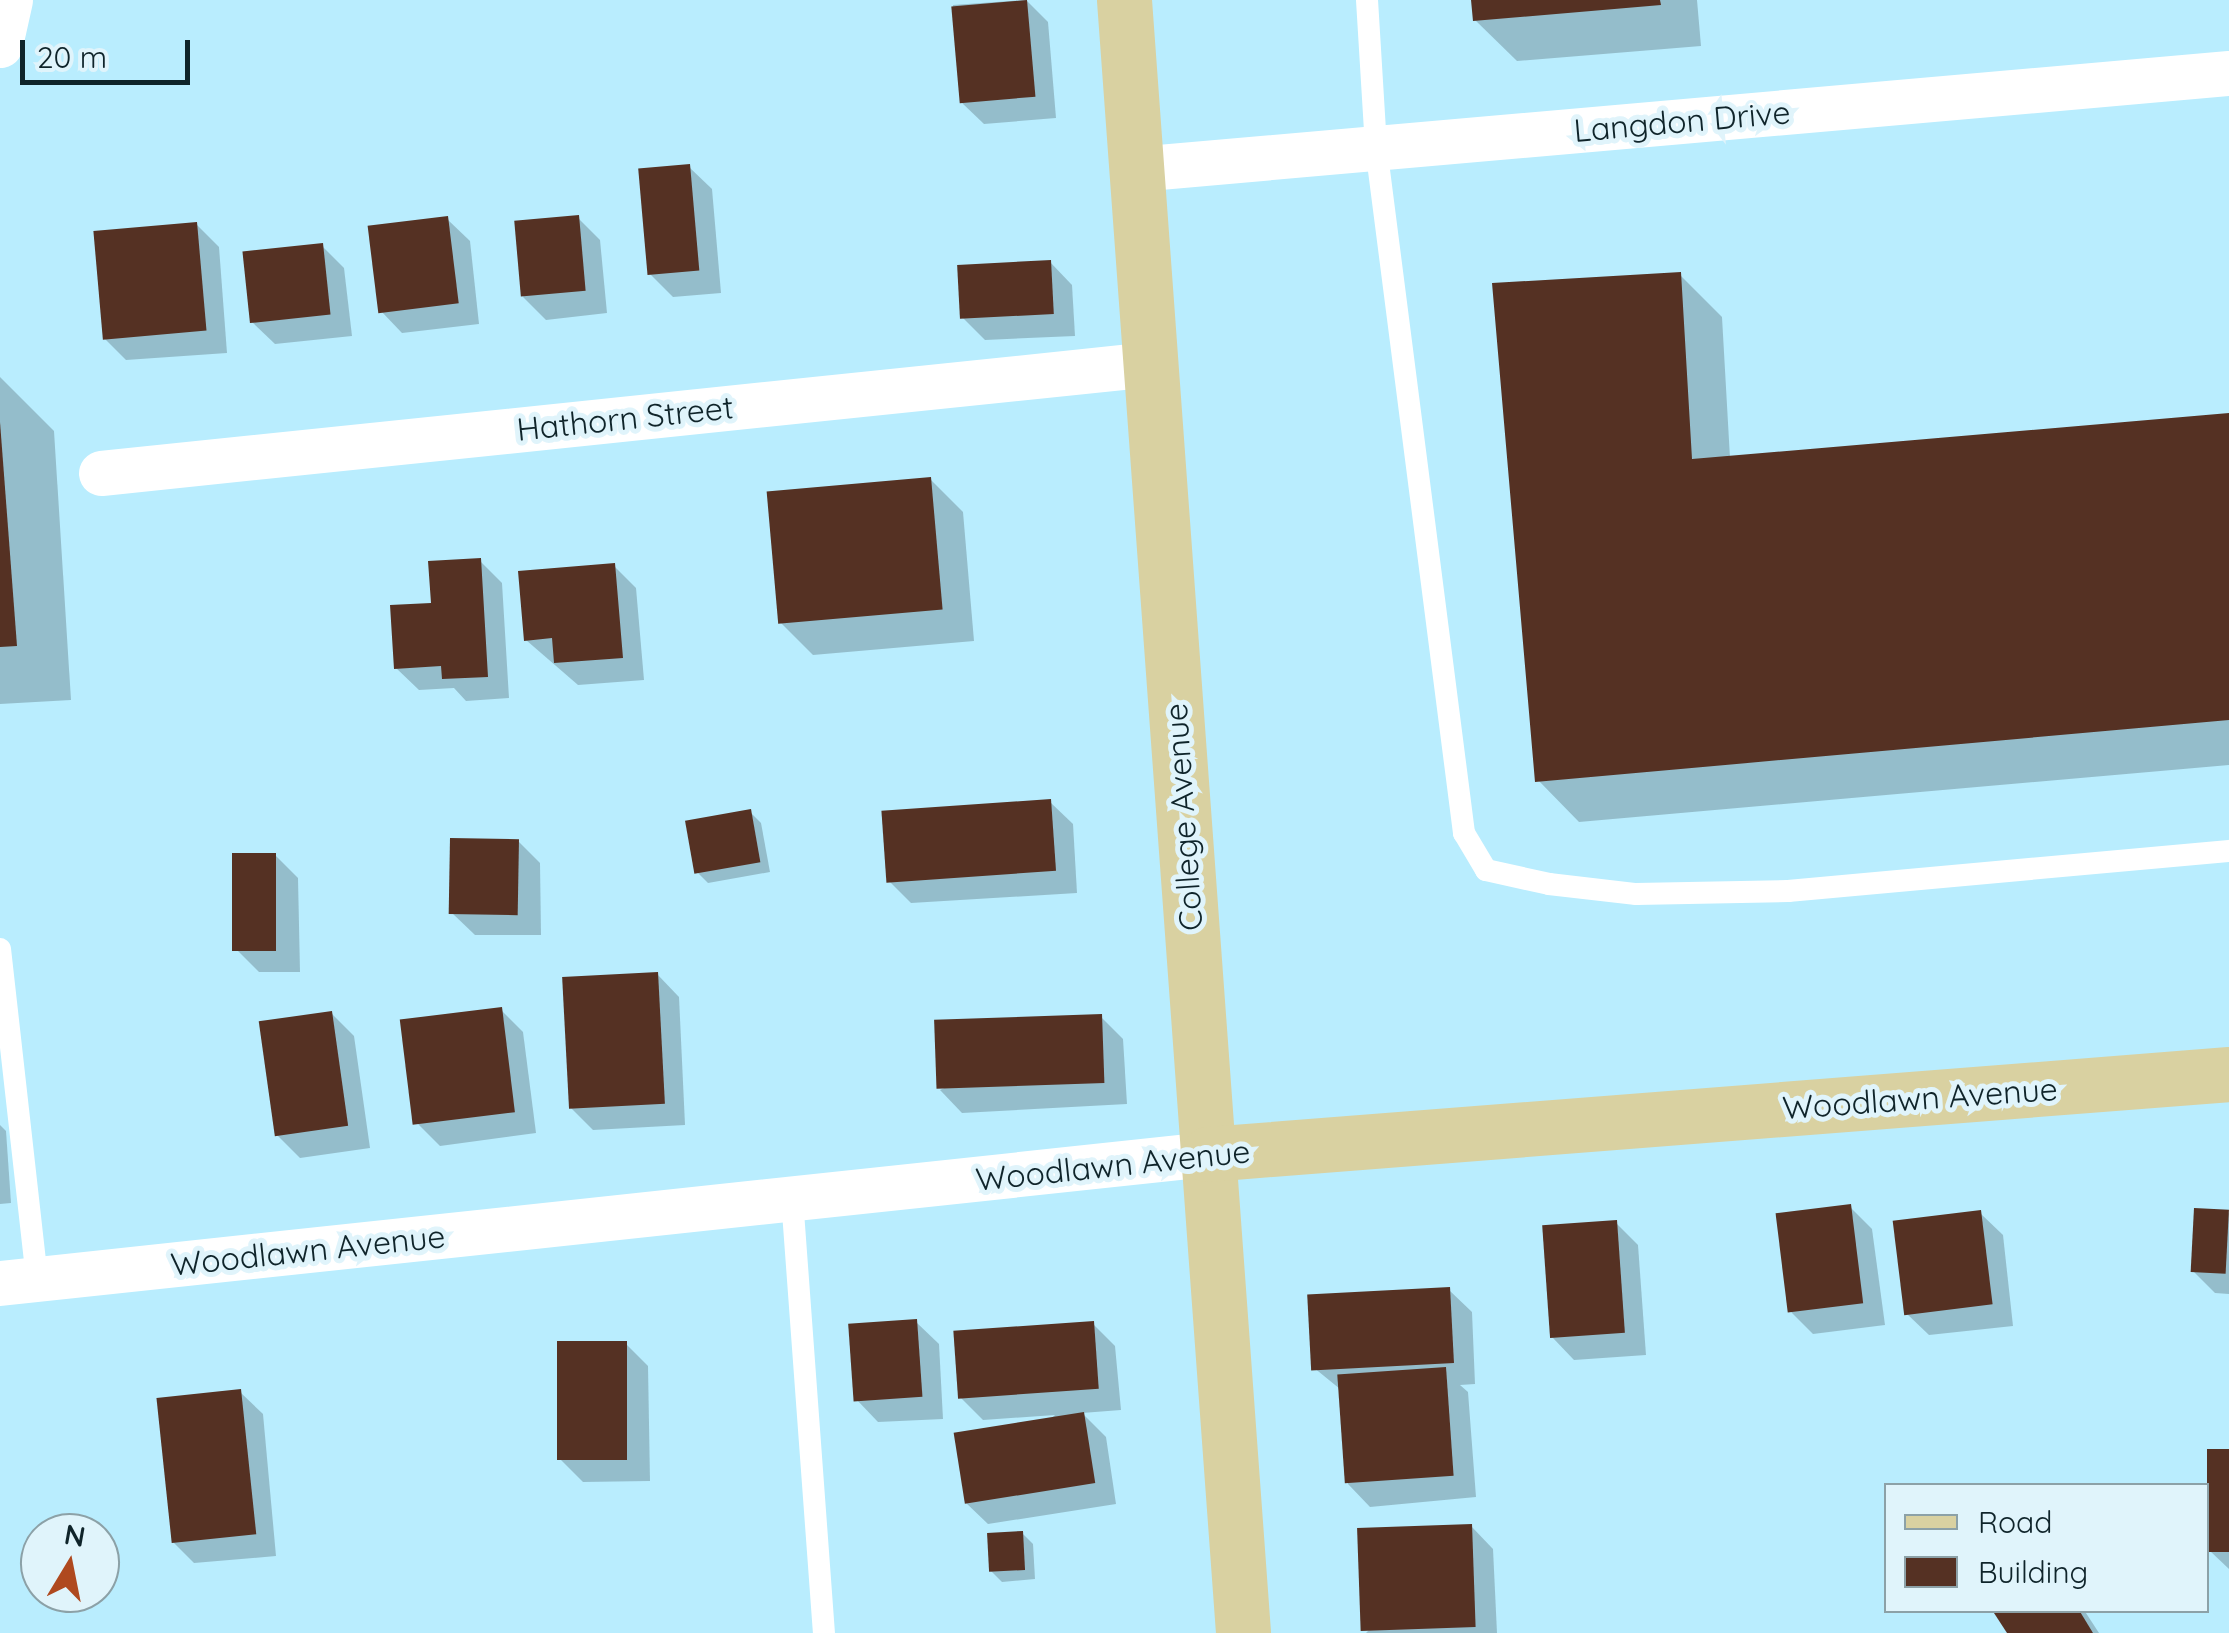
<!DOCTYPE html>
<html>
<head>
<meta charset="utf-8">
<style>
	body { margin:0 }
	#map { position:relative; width:2229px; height:1633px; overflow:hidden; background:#b9edfe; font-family:Quicksand,sans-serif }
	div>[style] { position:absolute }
	.shadow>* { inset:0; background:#0003 }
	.building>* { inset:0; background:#553123; transform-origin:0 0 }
	.lane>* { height:22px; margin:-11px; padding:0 11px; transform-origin:11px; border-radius:11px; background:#fff }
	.street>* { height:45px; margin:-22.5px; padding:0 22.5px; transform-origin:22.5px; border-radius:22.5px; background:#fff }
	.primary>* { height:55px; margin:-27.5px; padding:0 27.5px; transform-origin:27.5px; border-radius:27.5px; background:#d9d1a1 }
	span { translate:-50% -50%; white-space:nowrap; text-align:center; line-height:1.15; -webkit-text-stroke:10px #e0f4fb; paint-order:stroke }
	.street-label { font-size:32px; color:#0f242a }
	.legend { position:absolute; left:1884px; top:1483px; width:325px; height:130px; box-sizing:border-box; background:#e0f4fb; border:2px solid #8ca1a7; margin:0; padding:12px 18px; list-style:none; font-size:30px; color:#0f242a }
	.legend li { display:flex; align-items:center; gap:20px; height:50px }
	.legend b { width:50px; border:2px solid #8ca1a7 }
	.north { position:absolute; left:20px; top:1513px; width:100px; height:100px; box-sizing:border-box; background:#e0f4fb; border:2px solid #8ca1a7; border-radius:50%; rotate:10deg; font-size:28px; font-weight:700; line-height:40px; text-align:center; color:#0f242a }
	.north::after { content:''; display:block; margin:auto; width:35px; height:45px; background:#af491f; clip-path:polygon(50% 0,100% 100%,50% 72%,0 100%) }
	.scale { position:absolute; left:20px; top:40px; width:170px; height:45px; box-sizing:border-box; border:5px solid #0f242a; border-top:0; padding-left:12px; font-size:30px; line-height:35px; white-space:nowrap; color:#0f242a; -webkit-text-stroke:8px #e0f4fb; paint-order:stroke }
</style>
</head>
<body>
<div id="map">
	<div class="shadow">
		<i style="clip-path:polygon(1026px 0,1048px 22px,1056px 118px,984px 124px,961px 102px,953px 5px)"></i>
		<i style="clip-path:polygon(1473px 0,1697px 0,1701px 46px,1517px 61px,1475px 20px)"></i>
		<i style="clip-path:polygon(689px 167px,712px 189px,721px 293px,673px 297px,650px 274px)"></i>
		<i style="clip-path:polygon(578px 218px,600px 240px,607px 313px,546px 320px,523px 297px)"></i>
		<i style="clip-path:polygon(447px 219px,470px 241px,479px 324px,402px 333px,380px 310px)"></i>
		<i style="clip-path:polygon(196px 224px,219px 247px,227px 353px,126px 360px,104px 338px)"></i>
		<i style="clip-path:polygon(322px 246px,344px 268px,352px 336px,275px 344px,252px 322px)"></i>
		<i style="clip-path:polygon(1050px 262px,1072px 285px,1075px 336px,985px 340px,963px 318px)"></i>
		<i style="clip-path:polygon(1680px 275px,1722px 317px,1730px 458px,2229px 416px,2229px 765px,1579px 822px,1538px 780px)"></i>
		<i style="clip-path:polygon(0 377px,54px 431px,71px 700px,0 704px)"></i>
		<i style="clip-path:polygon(930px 479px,963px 512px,974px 641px,813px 655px,780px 622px)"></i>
		<i style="clip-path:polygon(480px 561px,502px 583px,509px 698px,466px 701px,454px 688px,419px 690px,396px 668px,433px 606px)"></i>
		<i style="clip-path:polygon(614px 566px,636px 588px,644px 680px,578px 685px,526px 640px)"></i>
		<i style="clip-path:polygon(1050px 802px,1073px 824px,1077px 893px,911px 903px,889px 881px)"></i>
		<i style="clip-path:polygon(750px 812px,761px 823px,770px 872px,708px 883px,697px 872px)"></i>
		<i style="clip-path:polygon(518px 841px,540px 863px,541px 935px,475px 935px,452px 913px)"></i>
		<i style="clip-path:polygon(275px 855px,298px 878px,300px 972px,259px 972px,237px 950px)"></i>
		<i style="clip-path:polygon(657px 974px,679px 997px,685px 1125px,593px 1130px,570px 1107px)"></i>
		<i style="clip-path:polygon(501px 1010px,523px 1032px,536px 1133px,440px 1146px,417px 1123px)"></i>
		<i style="clip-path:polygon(331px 1013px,354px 1036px,370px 1148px,300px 1158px,277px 1135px)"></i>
		<i style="clip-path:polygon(1101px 1017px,1123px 1039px,1127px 1104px,962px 1113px,940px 1090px)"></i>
		<i style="clip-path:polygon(0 1125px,6px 1131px,11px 1203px,0 1204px)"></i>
		<i style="clip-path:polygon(1850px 1207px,1872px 1229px,1885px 1325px,1813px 1334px,1791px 1312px)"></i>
		<i style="clip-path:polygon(2229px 1212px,2229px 1294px,2215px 1293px,2193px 1271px)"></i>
		<i style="clip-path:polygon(1980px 1213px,2003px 1235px,2013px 1326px,1929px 1335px,1906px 1313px)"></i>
		<i style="clip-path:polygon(1616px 1223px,1638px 1245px,1646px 1355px,1574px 1360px,1552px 1337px)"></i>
		<i style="clip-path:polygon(1449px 1290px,1472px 1312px,1475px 1384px,1460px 1385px,1468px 1392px,1476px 1497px,1370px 1507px,1348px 1484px,1340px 1389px,1313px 1367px)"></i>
		<i style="clip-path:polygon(916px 1322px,939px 1344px,943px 1419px,878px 1422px,856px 1399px)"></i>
		<i style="clip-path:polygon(1093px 1324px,1115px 1346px,1121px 1410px,1082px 1413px,1106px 1437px,1116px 1504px,988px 1524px,965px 1502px,1055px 1415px,983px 1420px,961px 1398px)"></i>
		<i style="clip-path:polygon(626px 1344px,648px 1366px,650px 1481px,583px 1482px,560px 1459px)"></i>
		<i style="clip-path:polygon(240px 1392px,263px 1414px,276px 1556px,194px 1563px,172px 1541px)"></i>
		<i style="clip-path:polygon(2229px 1452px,2229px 1569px,2210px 1551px)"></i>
		<i style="clip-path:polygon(1471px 1526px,1493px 1549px,1497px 1633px,1366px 1633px)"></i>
		<i style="clip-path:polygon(1022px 1533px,1033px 1544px,1035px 1579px,1002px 1582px,991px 1571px)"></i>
		<i style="clip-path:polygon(2003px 1610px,2084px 1610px,2099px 1633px,2010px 1633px)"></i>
	</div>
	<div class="building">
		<i style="left:1027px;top:0;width:97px;height:76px;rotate:85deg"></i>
		<i style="clip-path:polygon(1471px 0,1660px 0,1661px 5px,1473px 21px)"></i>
		<i style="left:690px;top:164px;width:107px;height:52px;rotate:85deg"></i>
		<i style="left:579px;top:215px;width:76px;height:65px;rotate:85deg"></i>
		<i style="left:448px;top:216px;width:88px;height:81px;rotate:83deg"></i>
		<i style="left:197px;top:222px;width:109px;height:104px;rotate:85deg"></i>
		<i style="left:323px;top:243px;width:72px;height:81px;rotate:84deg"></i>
		<i style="left:1051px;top:260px;width:54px;height:94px;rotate:87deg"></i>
		<i style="clip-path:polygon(1681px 272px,1692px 459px,2229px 413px,2229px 720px,1535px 782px,1492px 283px)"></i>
		<i style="clip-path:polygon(0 422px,17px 646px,0 647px)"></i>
		<i style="left:931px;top:477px;width:133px;height:165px;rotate:85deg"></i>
		<i style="clip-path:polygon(481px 558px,488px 677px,442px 679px,441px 666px,394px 669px,390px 605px,431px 603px,428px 561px)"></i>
		<i style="clip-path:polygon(615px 563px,623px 658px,554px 663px,552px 638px,524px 641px,518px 571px)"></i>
		<i style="left:1051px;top:799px;width:72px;height:170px;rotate:86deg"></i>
		<i style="left:751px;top:809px;width:54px;height:67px;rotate:80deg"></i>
		<i style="left:450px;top:838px;width:69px;height:76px;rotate:1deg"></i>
		<i style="left:232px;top:853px;width:44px;height:98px"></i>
		<i style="left:658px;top:972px;width:132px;height:96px;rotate:87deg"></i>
		<i style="left:502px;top:1007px;width:106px;height:103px;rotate:83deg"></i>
		<i style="left:332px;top:1011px;width:116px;height:74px;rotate:82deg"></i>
		<i style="left:1102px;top:1014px;width:69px;height:168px;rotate:88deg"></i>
		<i style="left:1851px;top:1204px;width:100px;height:76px;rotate:83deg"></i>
		<i style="left:2194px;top:1208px;width:35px;height:64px;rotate:3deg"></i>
		<i style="left:1981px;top:1210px;width:95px;height:89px;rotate:83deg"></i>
		<i style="left:1617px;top:1220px;width:113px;height:75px;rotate:86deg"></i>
		<i style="left:1450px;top:1287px;width:76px;height:143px;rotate:87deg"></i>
		<i style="left:917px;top:1319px;width:78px;height:69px;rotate:86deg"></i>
		<i style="left:1094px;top:1321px;width:68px;height:141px;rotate:86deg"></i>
		<i style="left:557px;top:1341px;width:70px;height:119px"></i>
		<i style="left:1446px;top:1367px;width:109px;height:109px;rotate:86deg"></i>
		<i style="left:241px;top:1389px;width:146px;height:85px;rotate:84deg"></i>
		<i style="left:1084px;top:1412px;width:72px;height:132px;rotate:81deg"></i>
		<i style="left:2207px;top:1449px;width:22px;height:103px"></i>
		<i style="left:1472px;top:1524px;width:103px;height:115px;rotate:88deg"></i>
		<i style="left:1023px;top:1531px;width:39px;height:36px;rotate:87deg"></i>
		<i style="clip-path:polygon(1998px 1610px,2079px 1610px,2093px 1633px,2007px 1633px,1994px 1613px)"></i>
	</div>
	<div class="lane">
		<i style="left:1367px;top:0;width:147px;rotate:86.5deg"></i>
		<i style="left:1376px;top:147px;width:692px;rotate:82.69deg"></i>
		<i style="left:1464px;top:833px;width:43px;rotate:59.3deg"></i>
		<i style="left:1486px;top:870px;width:65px;rotate:12.5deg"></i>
		<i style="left:1549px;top:884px;width:88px;rotate:6.6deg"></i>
		<i style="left:1636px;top:894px;width:152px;rotate:-1.1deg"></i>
		<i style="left:1788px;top:891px;width:443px;rotate:-5.2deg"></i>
		<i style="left:0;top:949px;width:332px;rotate:83.6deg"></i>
		<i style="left:792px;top:1198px;width:436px;rotate:85.8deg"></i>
	</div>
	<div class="street">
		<i style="left:0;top:45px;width:46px;rotate:-77.5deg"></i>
		<i style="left:1136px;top:169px;width:1097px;rotate:-5.02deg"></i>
		<i style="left:101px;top:473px;width:1055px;rotate:-5.93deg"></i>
		<i style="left:0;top:1283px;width:1215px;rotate:-6.1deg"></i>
	</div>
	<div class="primary">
		<i style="left:1124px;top:0;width:1637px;rotate:85.83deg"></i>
		<i style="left:1208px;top:1154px;width:1024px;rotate:-4.48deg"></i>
	</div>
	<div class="street-label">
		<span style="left:1682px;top:121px;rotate:-5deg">Langdon Drive</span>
		<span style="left:625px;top:418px;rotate:-6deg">Hathorn Street</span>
		<span style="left:1183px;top:817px;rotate:-94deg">College Avenue</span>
		<span style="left:1920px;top:1098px;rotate:-4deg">Woodlawn Avenue</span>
		<span style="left:1113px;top:1165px;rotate:-6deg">Woodlawn Avenue</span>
		<span style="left:308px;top:1250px;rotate:-6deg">Woodlawn Avenue</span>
	</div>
	<ul class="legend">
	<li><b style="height:12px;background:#d9d1a1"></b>Road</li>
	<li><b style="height:28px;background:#553123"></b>Building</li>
	</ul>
	<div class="north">N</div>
	<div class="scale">20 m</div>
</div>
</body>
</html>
